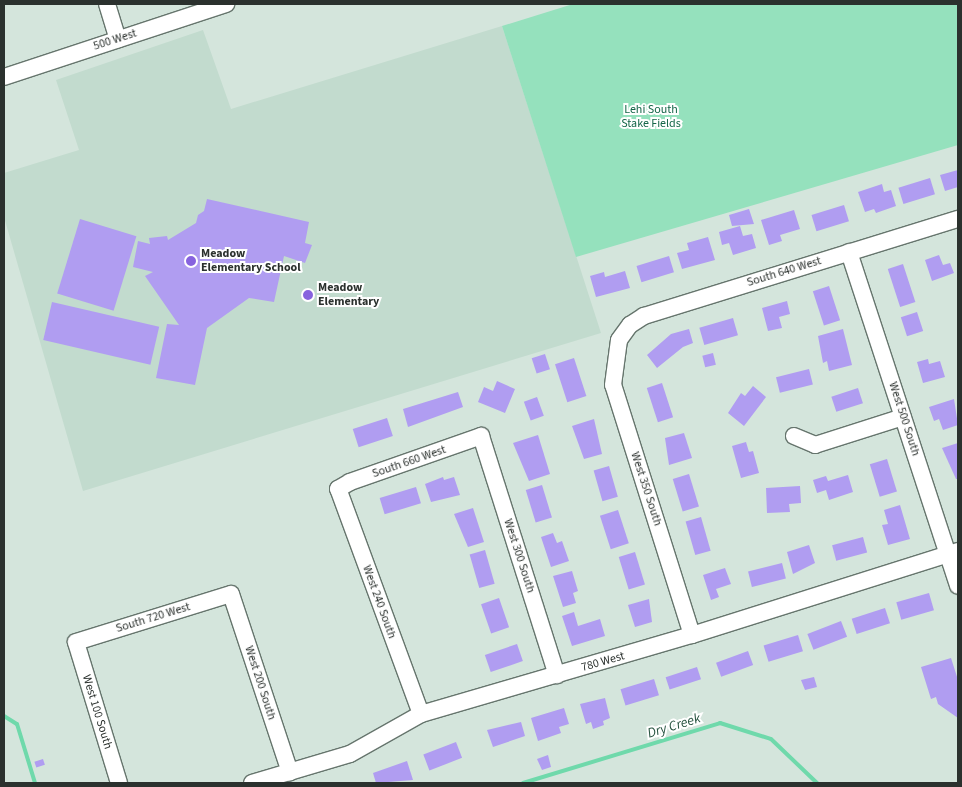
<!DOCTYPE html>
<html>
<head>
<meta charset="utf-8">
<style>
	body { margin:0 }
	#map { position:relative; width:962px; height:787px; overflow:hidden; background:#d4e5dc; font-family:"Source Sans 3",sans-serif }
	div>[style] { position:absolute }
	.built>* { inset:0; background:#c2dbce }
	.green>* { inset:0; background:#95e1bd }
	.stream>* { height:4px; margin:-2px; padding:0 2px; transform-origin:2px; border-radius:2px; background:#6fd9ab }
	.building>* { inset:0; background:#b09df1; transform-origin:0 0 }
	.roads { filter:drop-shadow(1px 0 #66756d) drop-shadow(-1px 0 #66756d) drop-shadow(0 1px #66756d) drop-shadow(0 -1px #66756d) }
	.minor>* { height:16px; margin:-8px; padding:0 8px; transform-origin:8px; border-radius:8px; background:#fff }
	.dots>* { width:14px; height:14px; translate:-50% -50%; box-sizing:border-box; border:2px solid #fff; border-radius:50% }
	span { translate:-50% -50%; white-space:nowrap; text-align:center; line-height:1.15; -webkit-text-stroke:4px #fff; paint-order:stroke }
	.street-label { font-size:12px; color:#2b312e }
	.park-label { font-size:12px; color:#146648 }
	.poi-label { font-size:12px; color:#2b312e; font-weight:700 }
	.left { translate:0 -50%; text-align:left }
	.water-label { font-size:14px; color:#285441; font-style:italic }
	.frame { position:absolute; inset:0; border:5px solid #2b312e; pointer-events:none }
</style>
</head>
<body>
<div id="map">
	<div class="built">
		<i style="clip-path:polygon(502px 26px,601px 333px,83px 491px,4px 217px,4px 173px,79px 150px,56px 80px,203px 30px,231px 109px)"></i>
	</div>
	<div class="green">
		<i style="clip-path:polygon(573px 4px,957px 4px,958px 145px,576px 257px,502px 26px)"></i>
	</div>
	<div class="stream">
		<i style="left:4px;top:716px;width:15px;rotate:32deg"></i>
		<i style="left:17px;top:724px;width:62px;rotate:73deg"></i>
		<i style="left:523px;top:783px;width:206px;rotate:-16.9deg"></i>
		<i style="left:720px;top:723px;width:53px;rotate:17.4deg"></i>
		<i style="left:771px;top:739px;width:64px;rotate:43.7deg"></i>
	</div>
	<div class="building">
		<i style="clip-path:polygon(958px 170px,958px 187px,945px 191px,940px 175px)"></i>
		<i style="left:930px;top:178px;width:17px;height:33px;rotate:73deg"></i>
		<i style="clip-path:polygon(882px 184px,884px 192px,891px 190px,896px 206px,876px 213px,874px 209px,865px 212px,858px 192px)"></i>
		<i style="clip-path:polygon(207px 199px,309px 222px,305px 243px,312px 245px,305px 263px,284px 256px,274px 302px,249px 298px,207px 328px,195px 385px,156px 378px,167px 324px,179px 325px,145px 276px,153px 272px,133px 267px,138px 241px,150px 244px,149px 238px,167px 236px,168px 240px,196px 223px,198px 215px,204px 211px)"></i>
		<i style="left:844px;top:205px;width:17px;height:34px;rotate:73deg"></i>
		<i style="clip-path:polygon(749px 209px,754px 224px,732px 226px,729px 215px)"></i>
		<i style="clip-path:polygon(794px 210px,800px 229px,780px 235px,782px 241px,769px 245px,761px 220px)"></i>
		<i style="left:80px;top:219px;width:59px;height:78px;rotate:17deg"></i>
		<i style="clip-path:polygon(740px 226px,743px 236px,752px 234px,756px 248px,733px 255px,729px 243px,722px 245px,719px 232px)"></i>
		<i style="clip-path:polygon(708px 237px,715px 260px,682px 269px,677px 253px,689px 250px,687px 243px)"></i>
		<i style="clip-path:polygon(939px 255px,943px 265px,950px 263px,954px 273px,932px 281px,925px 260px)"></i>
		<i style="left:669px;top:256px;width:17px;height:34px;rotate:73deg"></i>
		<i style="left:903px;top:264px;width:40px;height:16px;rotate:72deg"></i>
		<i style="clip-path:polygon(625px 271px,630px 288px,596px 297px,590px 276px,604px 272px,605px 277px)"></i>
		<i style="left:829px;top:286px;width:36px;height:17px;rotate:72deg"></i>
		<i style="clip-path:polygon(787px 301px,790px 314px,779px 317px,782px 328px,768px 331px,762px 308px)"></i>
		<i style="left:52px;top:302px;width:110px;height:39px;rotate:13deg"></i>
		<i style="left:917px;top:312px;width:20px;height:17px;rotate:72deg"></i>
		<i style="left:733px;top:318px;width:18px;height:35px;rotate:74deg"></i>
		<i style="clip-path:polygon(689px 329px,693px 343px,683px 347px,657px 368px,647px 355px,671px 334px)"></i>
		<i style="clip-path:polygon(843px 329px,852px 365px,829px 371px,827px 361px,823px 363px,818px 336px)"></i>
		<i style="left:713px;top:353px;width:12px;height:11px;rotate:76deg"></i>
		<i style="left:545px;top:354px;width:16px;height:14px;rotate:72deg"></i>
		<i style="left:574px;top:358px;width:40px;height:20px;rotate:72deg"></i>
		<i style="clip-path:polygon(928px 359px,929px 364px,940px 361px,945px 377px,923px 383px,917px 362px)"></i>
		<i style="left:809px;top:369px;width:16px;height:34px;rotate:76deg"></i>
		<i style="clip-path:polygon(497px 381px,515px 389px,505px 413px,478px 402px,484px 387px,493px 391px)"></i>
		<i style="left:662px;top:383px;width:36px;height:16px;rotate:72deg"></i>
		<i style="clip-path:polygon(753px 386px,766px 397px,744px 426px,728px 413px,741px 393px,745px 396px)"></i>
		<i style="left:858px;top:388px;width:16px;height:28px;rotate:72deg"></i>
		<i style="clip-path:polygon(458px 392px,463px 407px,408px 427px,403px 409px)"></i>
		<i style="left:537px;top:397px;width:20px;height:14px;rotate:70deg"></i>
		<i style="clip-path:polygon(954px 399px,958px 425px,943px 430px,939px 419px,934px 421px,929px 407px)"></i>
		<i style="left:387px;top:418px;width:19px;height:36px;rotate:72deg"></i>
		<i style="clip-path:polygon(594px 419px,602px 454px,584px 459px,572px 426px)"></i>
		<i style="clip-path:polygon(684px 433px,692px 458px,669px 465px,665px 438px)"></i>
		<i style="clip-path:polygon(538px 435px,550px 474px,529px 481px,513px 443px)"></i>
		<i style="clip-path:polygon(746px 442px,749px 452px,753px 451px,759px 473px,741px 478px,732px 446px)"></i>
		<i style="clip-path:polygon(958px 443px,958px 479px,956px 479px,942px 448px)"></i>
		<i style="left:887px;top:459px;width:34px;height:18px;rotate:73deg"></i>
		<i style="left:609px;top:466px;width:32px;height:16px;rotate:74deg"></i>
		<i style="left:689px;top:474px;width:34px;height:17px;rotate:73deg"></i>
		<i style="clip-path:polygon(848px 475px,853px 492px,829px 500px,826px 490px,817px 493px,813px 480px,826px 476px,828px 481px)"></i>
		<i style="clip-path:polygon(443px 477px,444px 480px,454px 477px,460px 495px,431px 502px,425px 484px)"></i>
		<i style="left:542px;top:485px;width:34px;height:17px;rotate:73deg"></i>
		<i style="clip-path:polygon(800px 486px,801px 503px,789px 504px,790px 512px,767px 513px,766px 488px)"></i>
		<i style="left:416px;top:487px;width:17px;height:38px;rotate:73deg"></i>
		<i style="clip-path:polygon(900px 505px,910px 539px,888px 545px,882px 525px,888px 524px,884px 510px)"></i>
		<i style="clip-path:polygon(473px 508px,484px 542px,468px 547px,454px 514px)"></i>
		<i style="left:618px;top:510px;width:35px;height:19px;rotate:72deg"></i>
		<i style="left:701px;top:517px;width:35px;height:16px;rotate:74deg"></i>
		<i style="clip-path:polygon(553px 533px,557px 543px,562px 541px,569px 561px,551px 567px,541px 537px)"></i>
		<i style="left:863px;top:537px;width:16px;height:32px;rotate:75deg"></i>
		<i style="clip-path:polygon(809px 545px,815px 563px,793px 574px,787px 552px)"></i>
		<i style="left:485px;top:550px;width:35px;height:16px;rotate:74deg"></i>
		<i style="left:635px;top:552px;width:34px;height:17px;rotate:73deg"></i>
		<i style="left:782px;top:563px;width:16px;height:35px;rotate:76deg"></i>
		<i style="clip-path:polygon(725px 568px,731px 584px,716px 589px,719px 597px,711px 600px,703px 575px)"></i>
		<i style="clip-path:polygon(572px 571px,578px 591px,573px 593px,576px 603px,563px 607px,553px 576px)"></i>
		<i style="left:929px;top:593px;width:18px;height:34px;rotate:74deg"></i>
		<i style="left:499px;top:598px;width:31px;height:19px;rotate:71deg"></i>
		<i style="clip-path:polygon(649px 599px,652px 622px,635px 627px,628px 605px)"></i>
		<i style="left:885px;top:608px;width:16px;height:35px;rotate:72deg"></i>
		<i style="clip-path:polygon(574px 612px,578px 626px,600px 619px,605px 636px,572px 646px,562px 616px)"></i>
		<i style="left:841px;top:621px;width:17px;height:36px;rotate:69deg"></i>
		<i style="left:798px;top:635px;width:17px;height:36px;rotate:73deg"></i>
		<i style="left:517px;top:644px;width:18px;height:34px;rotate:71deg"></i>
		<i style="left:748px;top:651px;width:15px;height:34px;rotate:70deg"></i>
		<i style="clip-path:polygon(951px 658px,958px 680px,958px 718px,938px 704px,936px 697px,931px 699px,921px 667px)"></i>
		<i style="left:697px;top:667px;width:13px;height:33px;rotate:72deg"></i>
		<i style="clip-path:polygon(814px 677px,817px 687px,805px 690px,801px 680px)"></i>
		<i style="left:654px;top:679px;width:17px;height:35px;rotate:73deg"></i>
		<i style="clip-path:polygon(605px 698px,610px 718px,603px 721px,604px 725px,593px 729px,591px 722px,586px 724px,580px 704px)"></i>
		<i style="clip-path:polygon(564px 708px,569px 724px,559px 727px,561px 733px,538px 741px,531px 718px)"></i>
		<i style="clip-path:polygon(521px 722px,525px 736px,493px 747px,487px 730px)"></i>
		<i style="left:456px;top:742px;width:17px;height:35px;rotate:69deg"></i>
		<i style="clip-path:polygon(548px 755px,551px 767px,542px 770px,537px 759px)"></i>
		<i style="left:43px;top:759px;width:6px;height:9px;rotate:72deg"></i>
		<i style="clip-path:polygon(407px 761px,413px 780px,376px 783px,373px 773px)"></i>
	</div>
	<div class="roads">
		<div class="minor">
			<i style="left:107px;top:4px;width:37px;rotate:73deg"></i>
			<i style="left:4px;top:77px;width:234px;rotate:-18.2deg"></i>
			<i style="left:849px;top:252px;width:351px;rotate:71.9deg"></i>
			<i style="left:794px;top:436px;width:23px;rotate:23deg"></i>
			<i style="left:815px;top:445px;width:92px;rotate:-17.7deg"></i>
			<i style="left:692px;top:635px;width:262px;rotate:-107.5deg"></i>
			<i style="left:613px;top:385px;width:45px;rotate:-82.4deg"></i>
			<i style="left:619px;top:340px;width:19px;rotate:-54deg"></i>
			<i style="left:630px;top:325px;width:17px;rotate:-33deg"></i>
			<i style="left:644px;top:316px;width:329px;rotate:-17.2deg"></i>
			<i style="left:421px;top:714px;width:240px;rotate:-110.2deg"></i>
			<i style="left:338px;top:489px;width:14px;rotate:-30deg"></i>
			<i style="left:350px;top:482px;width:139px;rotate:-19.3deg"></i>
			<i style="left:481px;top:436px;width:251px;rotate:72.4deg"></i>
			<i style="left:119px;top:783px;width:147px;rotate:-107deg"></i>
			<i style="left:76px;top:642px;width:162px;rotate:-17.2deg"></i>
			<i style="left:231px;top:594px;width:188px;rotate:71.7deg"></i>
			<i style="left:252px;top:783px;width:102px;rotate:-16.5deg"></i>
			<i style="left:350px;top:754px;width:81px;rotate:-29.4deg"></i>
			<i style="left:421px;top:714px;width:282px;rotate:-16.3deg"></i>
			<i style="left:692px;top:635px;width:279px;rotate:-17.5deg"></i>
		</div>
	</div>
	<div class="dots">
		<i style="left:191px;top:261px;background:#8763de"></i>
		<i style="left:308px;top:295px;background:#8763de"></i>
	</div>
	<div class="street-label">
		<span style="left:115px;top:40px;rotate:-18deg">500 West</span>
		<span style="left:784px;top:272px;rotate:-17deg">South 640 West</span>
		<span style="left:904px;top:419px;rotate:72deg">West 500 South</span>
		<span style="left:409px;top:462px;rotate:-19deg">South 660 West</span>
		<span style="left:646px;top:489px;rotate:72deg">West 350 South</span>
		<span style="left:519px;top:556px;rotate:72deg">West 300 South</span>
		<span style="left:379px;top:602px;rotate:70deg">West 240 South</span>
		<span style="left:153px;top:618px;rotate:-17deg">South 720 West</span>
		<span style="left:603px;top:662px;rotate:-16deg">780 West</span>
		<span style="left:260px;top:683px;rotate:72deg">West 200 South</span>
		<span style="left:97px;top:712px;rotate:73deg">West 100 South</span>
	</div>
	<div class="park-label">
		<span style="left:651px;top:117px">Lehi South<br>Stake Fields</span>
	</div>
	<div class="poi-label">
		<span class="left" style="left:201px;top:261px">Meadow<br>Elementary School</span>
		<span class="left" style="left:318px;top:295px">Meadow<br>Elementary</span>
	</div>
	<div class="water-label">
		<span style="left:674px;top:726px;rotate:-17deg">Dry Creek</span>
	</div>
	<div class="frame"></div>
</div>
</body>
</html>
